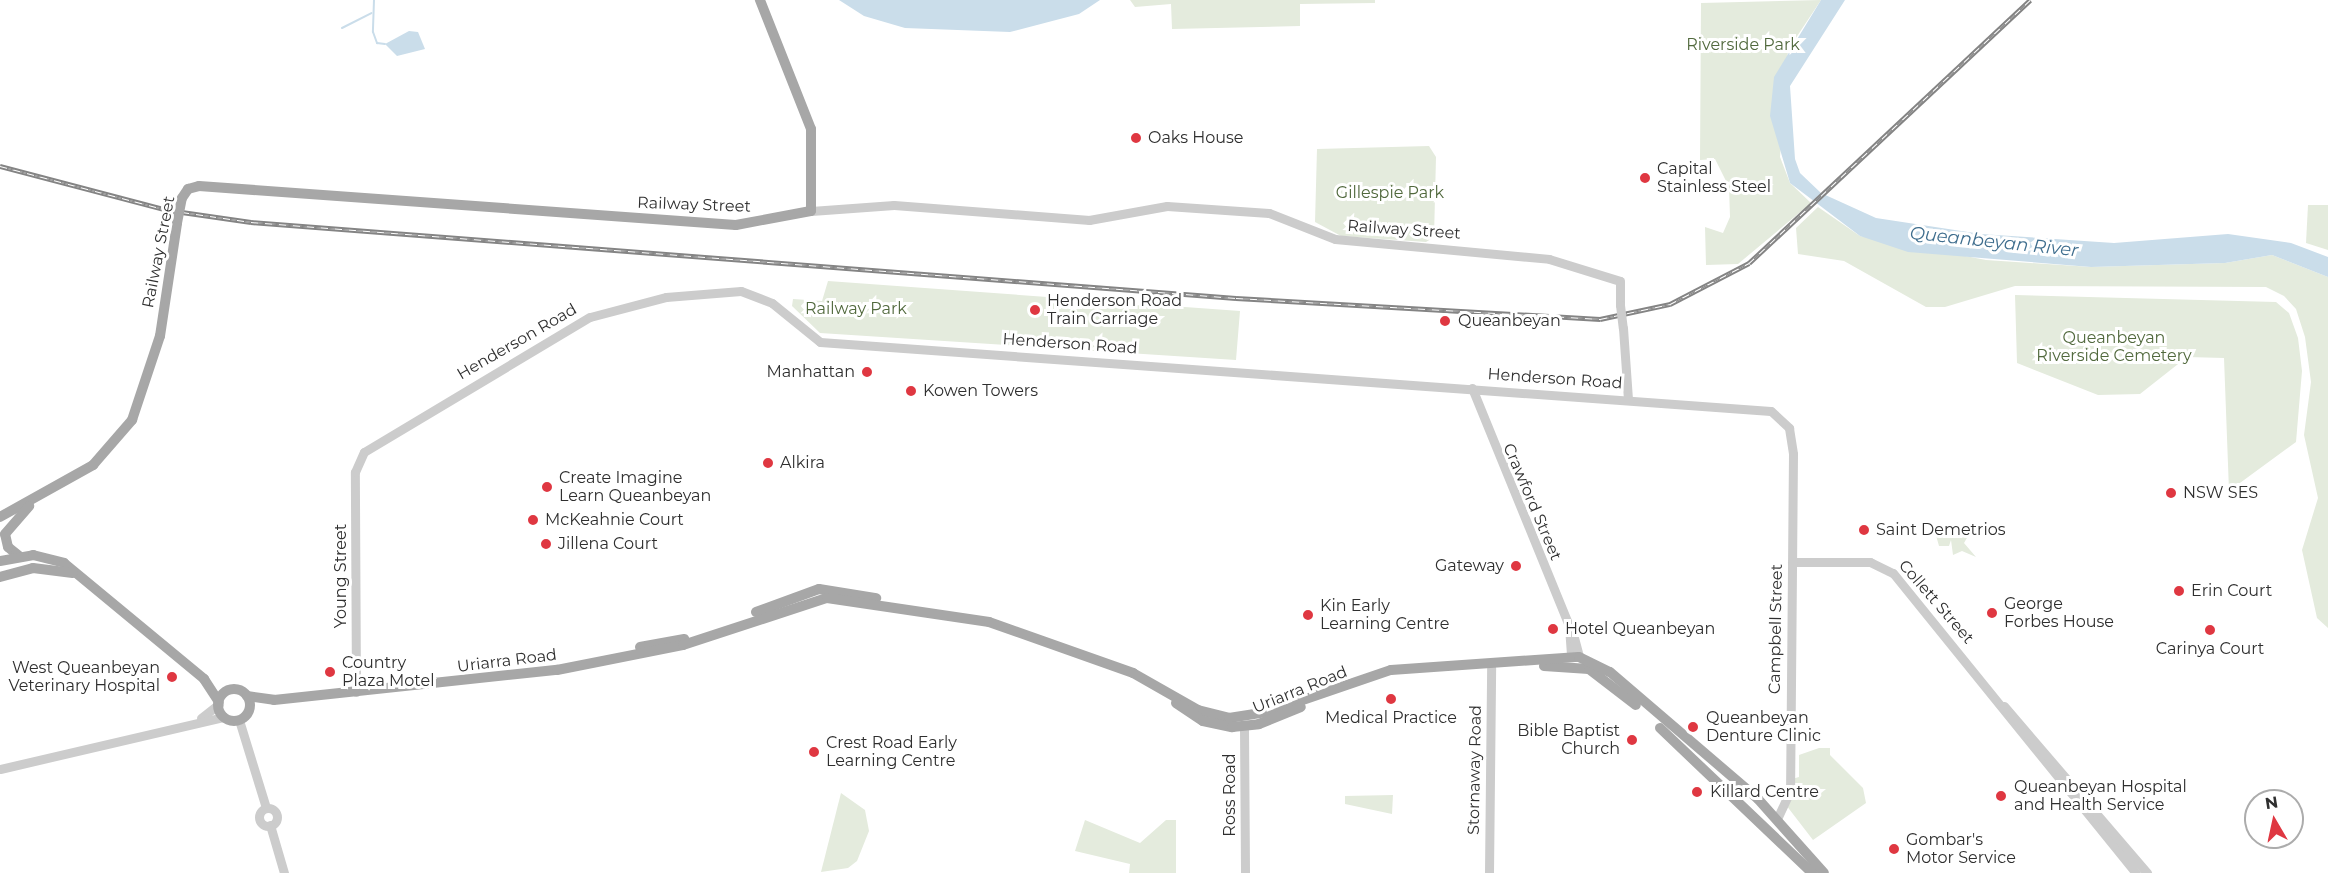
<!DOCTYPE html>
<html>
<head>
<meta charset="utf-8">
<style>
	body { margin:0 }
	#map { position:relative; width:2328px; height:873px; overflow:hidden; background:#fff; font-family:Montserrat,sans-serif }
	div>[style] { position:absolute }
	.green>* { inset:0; background:#e4ebdd }
	.water>* { inset:0; background:#caddea }
	.stream>* { height:2px; margin:-1px; padding:0 1px; transform-origin:1px; border-radius:1px; background:#caddea }
	.minor>* { height:9px; margin:-4.5px; padding:0 4.5px; transform-origin:4.5px; border-radius:4.5px; background:#ccc }
	.minor>.ring { margin:-4.5px; padding:0; box-sizing:content-box; background:none; border:9px solid #ccc; border-radius:50% }
	.major>* { height:10px; margin:-5px; padding:0 5px; transform-origin:5px; border-radius:5px; background:#a7a7a7 }
	.major>.ring { margin:-5px; padding:0; box-sizing:content-box; background:none; border:10px solid #a7a7a7; border-radius:50% }
	.rail>* { height:4.5px; margin-top:-2.25px; transform-origin:0; background:repeating-linear-gradient(90deg,#fff 0 7px,#848484 0 14px); box-sizing:border-box; border-block:2px solid #848484 }
	.minor-bridge>* { height:9px; margin:-4.5px; padding:0 4.5px; transform-origin:4.5px; border-radius:4.5px; background:#ccc }
	.major-bridge>* { height:10px; margin:-5px; padding:0 5px; transform-origin:5px; border-radius:5px; background:#a7a7a7 }
	.dots>* { width:16px; height:16px; translate:-50% -50%; box-sizing:border-box; border:3px solid #fff; border-radius:50% }
	span { translate:-50% -50%; white-space:nowrap; text-align:center; line-height:1.15; -webkit-text-stroke:6px #fff; paint-order:stroke }
	.park-label { font-size:16px; color:#51693d }
	.poi-label { font-size:16px; color:#2f2f2f }
	.left { translate:0 -50%; text-align:left }
	.right { translate:-100% -50%; text-align:right }
	.street-label { font-size:16px; color:#2f2f2f }
	.water-label { font-size:18px; color:#3f6e8e; font-style:italic }
	.north { position:absolute; left:2244px; top:789px; width:60px; height:60px; box-sizing:border-box; background:#fff; border:2px solid #acacac; border-radius:50%; rotate:351deg; font-size:16px; font-weight:700; line-height:24px; text-align:center; color:#2f2f2f }
	.north::after { content:''; display:block; margin:auto; width:21px; height:27px; background:#df3741; clip-path:polygon(50% 0,100% 100%,50% 72%,0 100%) }
</style>
</head>
<body>
<div id="map">
	<div class="green">
		<i style="clip-path:polygon(1130px 0,1375px 0,1375px 3px,1300px 4px,1300px 26px,1172px 29px,1171px 4px,1135px 7px)"></i>
		<i style="clip-path:polygon(1821px 0,1788px 50px,1780px 157px,1790px 183px,1811px 203px,1738px 264px,1706px 265px,1705px 227px,1723px 233px,1730px 217px,1729px 187px,1715px 159px,1700px 160px,1701px 3px)"></i>
		<i style="clip-path:polygon(1429px 146px,1436px 157px,1434px 237px,1426px 242px,1341px 236px,1315px 222px,1317px 149px)"></i>
		<i style="clip-path:polygon(2308px 205px,2328px 205px,2328px 250px,2306px 243px)"></i>
		<i style="clip-path:polygon(1818px 207px,1860px 236px,1986px 260px,2091px 267px,2225px 263px,2272px 255px,2328px 277px,2328px 628px,2317px 618px,2302px 550px,2318px 498px,2304px 435px,2311px 382px,2305px 337px,2296px 309px,2284px 296px,2266px 287px,2015px 286px,1945px 307px,1926px 307px,1844px 261px,1798px 254px,1796px 228px)"></i>
		<i style="clip-path:polygon(828px 281px,1240px 311px,1236px 360px,820px 333px,792px 306px,793px 299px,822px 301px)"></i>
		<i style="clip-path:polygon(2015px 295px,2276px 302px,2289px 313px,2298px 338px,2302px 371px,2296px 442px,2229px 491px,2224px 358px,2187px 357px,2140px 394px,2098px 395px,2017px 363px)"></i>
		<i style="clip-path:polygon(1942px 524px,1971px 531px,1964px 543px,1976px 557px,1962px 551px,1953px 555px,1951px 540px,1949px 546px,1939px 546px,1935px 532px)"></i>
		<i style="clip-path:polygon(1819px 748px,1830px 748px,1830px 755px,1863px 788px,1866px 803px,1813px 840px,1786px 805px,1797px 793px,1791px 788px,1792px 779px,1799px 777px,1799px 755px)"></i>
		<i style="clip-path:polygon(841px 793px,865px 810px,869px 831px,857px 861px,848px 868px,821px 872px)"></i>
		<i style="clip-path:polygon(1393px 795px,1392px 814px,1345px 804px,1345px 796px)"></i>
		<i style="clip-path:polygon(1085px 820px,1140px 843px,1166px 820px,1176px 820px,1176px 873px,1129px 873px,1130px 864px,1075px 851px)"></i>
	</div>
	<div class="water">
		<i style="clip-path:polygon(839px 0,1100px 0,1079px 14px,1010px 32px,905px 28px,864px 16px)"></i>
		<i style="clip-path:polygon(1821px 0,1845px 0,1790px 86px,1795px 159px,1800px 173px,1821px 193px,1876px 218px,1981px 234px,2114px 243px,2228px 234px,2291px 243px,2328px 257px,2328px 277px,2272px 255px,2225px 263px,2091px 267px,1908px 252px,1860px 236px,1790px 183px,1770px 116px,1774px 77px)"></i>
		<i style="clip-path:polygon(409px 31px,418px 32px,425px 49px,397px 56px,385px 44px)"></i>
	</div>
	<div class="stream">
		<i style="left:374px;top:0;width:32px;rotate:92deg"></i>
		<i style="left:373px;top:32px;width:12px;rotate:70deg"></i>
		<i style="left:377px;top:43px;width:8px;rotate:7deg"></i>
		<i style="left:342px;top:28px;width:33px;rotate:-27deg"></i>
	</div>
	<div class="minor">
		<i style="left:811px;top:211px;width:83px;rotate:-4.1deg"></i>
		<i style="left:894px;top:205px;width:196px;rotate:4.4deg"></i>
		<i style="left:1089px;top:220px;width:79px;rotate:-10.2deg"></i>
		<i style="left:1167px;top:206px;width:102px;rotate:3.9deg"></i>
		<i style="left:1269px;top:213px;width:71px;rotate:21.5deg"></i>
		<i style="left:1335px;top:239px;width:215px;rotate:5.3deg"></i>
		<i style="left:1549px;top:259px;width:74px;rotate:17.2deg"></i>
		<i style="left:1620px;top:281px;width:24px;rotate:90deg"></i>
		<i style="left:1623px;top:328px;width:71px;rotate:86deg"></i>
		<i style="left:1472px;top:388px;width:257px;rotate:67.8deg"></i>
		<i style="left:1569px;top:626px;width:31px;rotate:86deg"></i>
		<i style="left:1792px;top:562px;width:78px"></i>
		<i style="left:1870px;top:562px;width:25px;rotate:26deg"></i>
		<i style="left:1893px;top:573px;width:386px;rotate:51deg"></i>
		<i style="left:1572px;top:630px;width:28px;rotate:75deg"></i>
		<i style="left:356px;top:692px;width:220px;rotate:-90.3deg"></i>
		<i style="left:355px;top:472px;width:22px;rotate:-66deg"></i>
		<i style="left:364px;top:452px;width:263px;rotate:-30.9deg"></i>
		<i style="left:590px;top:317px;width:79px;rotate:-14.7deg"></i>
		<i style="left:666px;top:297px;width:75px;rotate:-4.6deg"></i>
		<i style="left:741px;top:291px;width:33px;rotate:21deg"></i>
		<i style="left:772px;top:303px;width:62px;rotate:39.1deg"></i>
		<i style="left:820px;top:342px;width:953px;rotate:4.15deg"></i>
		<i style="left:1771px;top:411px;width:25px;rotate:43deg"></i>
		<i style="left:1789px;top:428px;width:26px;rotate:81deg"></i>
		<i style="left:1793px;top:454px;width:337px;rotate:90.5deg"></i>
		<i style="left:1790px;top:791px;width:29px;rotate:115deg"></i>
		<i style="left:2004px;top:706px;width:220px;rotate:49.4deg"></i>
		<i style="left:201px;top:718px;width:23px;rotate:-38deg"></i>
		<i style="left:239px;top:720px;width:92px;rotate:72.9deg"></i>
		<i style="left:1244px;top:727px;width:146px;rotate:89.6deg"></i>
		<i style="left:0;top:769px;width:230px;rotate:-13.1deg"></i>
		<i class="ring" style="left:259px;top:808px;width:9px;height:9px"></i>
		<i style="left:270px;top:825px;width:50px;rotate:73.7deg"></i>
		<i style="left:1489px;top:873px;width:205px;rotate:-89.4deg"></i>
	</div>
	<div class="major">
		<i style="left:182px;top:198px;width:11px;rotate:-56deg"></i>
		<i style="left:188px;top:189px;width:11px;rotate:-15deg"></i>
		<i style="left:199px;top:186px;width:538px;rotate:4.15deg"></i>
		<i style="left:736px;top:225px;width:76px;rotate:-10.6deg"></i>
		<i style="left:811px;top:211px;width:82px;rotate:-90deg"></i>
		<i style="left:811px;top:129px;width:139px;rotate:-111.6deg"></i>
		<i style="left:0;top:517px;width:107px;rotate:-29.2deg"></i>
		<i style="left:93px;top:465px;width:60px;rotate:-49.1deg"></i>
		<i style="left:132px;top:420px;width:89px;rotate:-71.6deg"></i>
		<i style="left:160px;top:336px;width:114px;rotate:-81.4deg"></i>
		<i style="left:19px;top:556px;width:14px;rotate:-141deg"></i>
		<i style="left:8px;top:547px;width:13px;rotate:-103deg"></i>
		<i style="left:5px;top:534px;width:37px;rotate:-49deg"></i>
		<i style="left:0;top:561px;width:34px;rotate:-10deg"></i>
		<i style="left:33px;top:555px;width:32px;rotate:14deg"></i>
		<i style="left:64px;top:563px;width:182px;rotate:39.6deg"></i>
		<i style="left:204px;top:679px;width:27px;rotate:57deg"></i>
		<i style="left:0;top:577px;width:34px;rotate:-15deg"></i>
		<i style="left:33px;top:568px;width:40px;rotate:7.1deg"></i>
		<i style="left:756px;top:612px;width:67px;rotate:-20.1deg"></i>
		<i style="left:819px;top:589px;width:58px;rotate:9deg"></i>
		<i style="left:640px;top:647px;width:45px;rotate:-10.3deg"></i>
		<i style="left:1544px;top:666px;width:45px;rotate:3.8deg"></i>
		<i style="left:1589px;top:669px;width:59px;rotate:37.5deg"></i>
		<i class="ring" style="left:218px;top:689px;width:22px;height:22px"></i>
		<i style="left:247px;top:696px;width:27px;rotate:8deg"></i>
		<i style="left:274px;top:700px;width:285px;rotate:-6.1deg"></i>
		<i style="left:557px;top:670px;width:128px;rotate:-11.2deg"></i>
		<i style="left:683px;top:645px;width:151px;rotate:-18.1deg"></i>
		<i style="left:827px;top:598px;width:164px;rotate:8.4deg"></i>
		<i style="left:989px;top:622px;width:153px;rotate:19.5deg"></i>
		<i style="left:1133px;top:673px;width:75px;rotate:29.6deg"></i>
		<i style="left:1198px;top:710px;width:32px;rotate:14deg"></i>
		<i style="left:1229px;top:718px;width:39px;rotate:-9deg"></i>
		<i style="left:1268px;top:712px;width:130px;rotate:-18.9deg"></i>
		<i style="left:1391px;top:670px;width:188px;rotate:-4deg"></i>
		<i style="left:1579px;top:657px;width:34px;rotate:26deg"></i>
		<i style="left:1610px;top:672px;width:195px;rotate:40.6deg"></i>
		<i style="left:1758px;top:799px;width:99px;rotate:48.3deg"></i>
		<i style="left:1176px;top:703px;width:32px;rotate:34deg"></i>
		<i style="left:1203px;top:721px;width:30px;rotate:12deg"></i>
		<i style="left:1232px;top:727px;width:27px;rotate:-6deg"></i>
		<i style="left:1259px;top:724px;width:45px;rotate:-22deg"></i>
		<i style="left:1660px;top:728px;width:210px;rotate:43.6deg"></i>
	</div>
	<div class="rail">
		<i style="left:0;top:166px;width:174px;rotate:14.7deg"></i>
		<i style="left:168px;top:210px;width:84px;rotate:8.2deg"></i>
		<i style="left:251px;top:222px;width:988px;rotate:4.41deg"></i>
		<i style="left:1236px;top:298px;width:365px;rotate:3.3deg"></i>
		<i style="left:1600px;top:319px;width:72px;rotate:-12.1deg"></i>
		<i style="left:1670px;top:304px;width:89px;rotate:-27.4deg"></i>
		<i style="left:1749px;top:263px;width:385px;rotate:-43.1deg"></i>
	</div>
	<div class="minor-bridge">
		<i style="left:1620px;top:305px;width:23px;rotate:83deg"></i>
	</div>
	<div class="major-bridge">
		<i style="left:177px;top:223px;width:25px;rotate:-79deg"></i>
	</div>
	<div class="dots">
		<i style="left:1136px;top:138px;background:#df3741"></i>
		<i style="left:1645px;top:178px;background:#df3741"></i>
		<i style="left:1035px;top:310px;background:#df3741"></i>
		<i style="left:1445px;top:321px;background:#df3741"></i>
		<i style="left:867px;top:372px;background:#df3741"></i>
		<i style="left:911px;top:391px;background:#df3741"></i>
		<i style="left:768px;top:463px;background:#df3741"></i>
		<i style="left:547px;top:487px;background:#df3741"></i>
		<i style="left:2171px;top:493px;background:#df3741"></i>
		<i style="left:533px;top:520px;background:#df3741"></i>
		<i style="left:1864px;top:530px;background:#df3741"></i>
		<i style="left:546px;top:544px;background:#df3741"></i>
		<i style="left:1516px;top:566px;background:#df3741"></i>
		<i style="left:2179px;top:591px;background:#df3741"></i>
		<i style="left:1992px;top:613px;background:#df3741"></i>
		<i style="left:1308px;top:615px;background:#df3741"></i>
		<i style="left:1553px;top:629px;background:#df3741"></i>
		<i style="left:2210px;top:630px;background:#df3741"></i>
		<i style="left:330px;top:672px;background:#df3741"></i>
		<i style="left:172px;top:677px;background:#df3741"></i>
		<i style="left:1391px;top:699px;background:#df3741"></i>
		<i style="left:1693px;top:727px;background:#df3741"></i>
		<i style="left:1632px;top:740px;background:#df3741"></i>
		<i style="left:814px;top:752px;background:#df3741"></i>
		<i style="left:1697px;top:792px;background:#df3741"></i>
		<i style="left:2001px;top:796px;background:#df3741"></i>
		<i style="left:1894px;top:849px;background:#df3741"></i>
	</div>
	<div class="park-label">
		<span style="left:1743px;top:45px">Riverside Park</span>
		<span style="left:1390px;top:193px">Gillespie Park</span>
		<span style="left:856px;top:309px">Railway Park</span>
		<span style="left:2114px;top:347px">Queanbeyan<br>Riverside Cemetery</span>
	</div>
	<div class="poi-label">
		<span class="left" style="left:1148px;top:138px">Oaks House</span>
		<span class="left" style="left:1657px;top:178px">Capital<br>Stainless Steel</span>
		<span class="left" style="left:1047px;top:310px">Henderson Road<br>Train Carriage</span>
		<span class="left" style="left:1458px;top:321px">Queanbeyan</span>
		<span class="right" style="left:855px;top:372px">Manhattan</span>
		<span class="left" style="left:923px;top:391px">Kowen Towers</span>
		<span class="left" style="left:780px;top:463px">Alkira</span>
		<span class="left" style="left:559px;top:487px">Create Imagine<br>Learn Queanbeyan</span>
		<span class="left" style="left:2183px;top:493px">NSW SES</span>
		<span class="left" style="left:545px;top:520px">McKeahnie Court</span>
		<span class="left" style="left:1876px;top:530px">Saint Demetrios</span>
		<span class="left" style="left:558px;top:544px">Jillena Court</span>
		<span class="right" style="left:1504px;top:566px">Gateway</span>
		<span class="left" style="left:2191px;top:591px">Erin Court</span>
		<span class="left" style="left:2004px;top:613px">George<br>Forbes House</span>
		<span class="left" style="left:1320px;top:615px">Kin Early<br>Learning Centre</span>
		<span class="left" style="left:1565px;top:629px">Hotel Queanbeyan</span>
		<span style="left:2210px;top:649px">Carinya Court</span>
		<span class="left" style="left:342px;top:672px">Country<br>Plaza Motel</span>
		<span class="right" style="left:160px;top:677px">West Queanbeyan<br>Veterinary Hospital</span>
		<span style="left:1391px;top:718px">Medical Practice</span>
		<span class="left" style="left:1706px;top:727px">Queanbeyan<br>Denture Clinic</span>
		<span class="right" style="left:1620px;top:740px">Bible Baptist<br>Church</span>
		<span class="left" style="left:826px;top:752px">Crest Road Early<br>Learning Centre</span>
		<span class="left" style="left:2014px;top:796px">Queanbeyan Hospital<br>and Health Service</span>
		<span class="left" style="left:1710px;top:792px">Killard Centre</span>
		<span class="left" style="left:1906px;top:849px">Gombar's<br>Motor Service</span>
	</div>
	<div class="street-label">
		<span style="left:694px;top:205px;rotate:2deg">Railway Street</span>
		<span style="left:1404px;top:230px;rotate:4deg">Railway Street</span>
		<span style="left:159px;top:252px;rotate:-79deg">Railway Street</span>
		<span style="left:517px;top:342px;rotate:-30deg">Henderson Road</span>
		<span style="left:1070px;top:344px;rotate:4deg">Henderson Road</span>
		<span style="left:1555px;top:379px;rotate:4deg">Henderson Road</span>
		<span style="left:1532px;top:502px;rotate:67deg">Crawford Street</span>
		<span style="left:341px;top:576px;rotate:-90deg">Young Street</span>
		<span style="left:1936px;top:602px;rotate:49deg">Collett Street</span>
		<span style="left:1776px;top:629px;rotate:-89deg">Campbell Street</span>
		<span style="left:507px;top:661px;rotate:-7deg">Uriarra Road</span>
		<span style="left:1300px;top:690px;rotate:-22deg">Uriarra Road</span>
		<span style="left:1475px;top:770px;rotate:-89deg">Stornaway Road</span>
		<span style="left:1230px;top:795px;rotate:-90deg">Ross Road</span>
	</div>
	<div class="water-label">
		<span style="left:1994px;top:242px;rotate:6deg">Queanbeyan River</span>
	</div>
	<div class="north">N</div>
</div>
</body>
</html>
